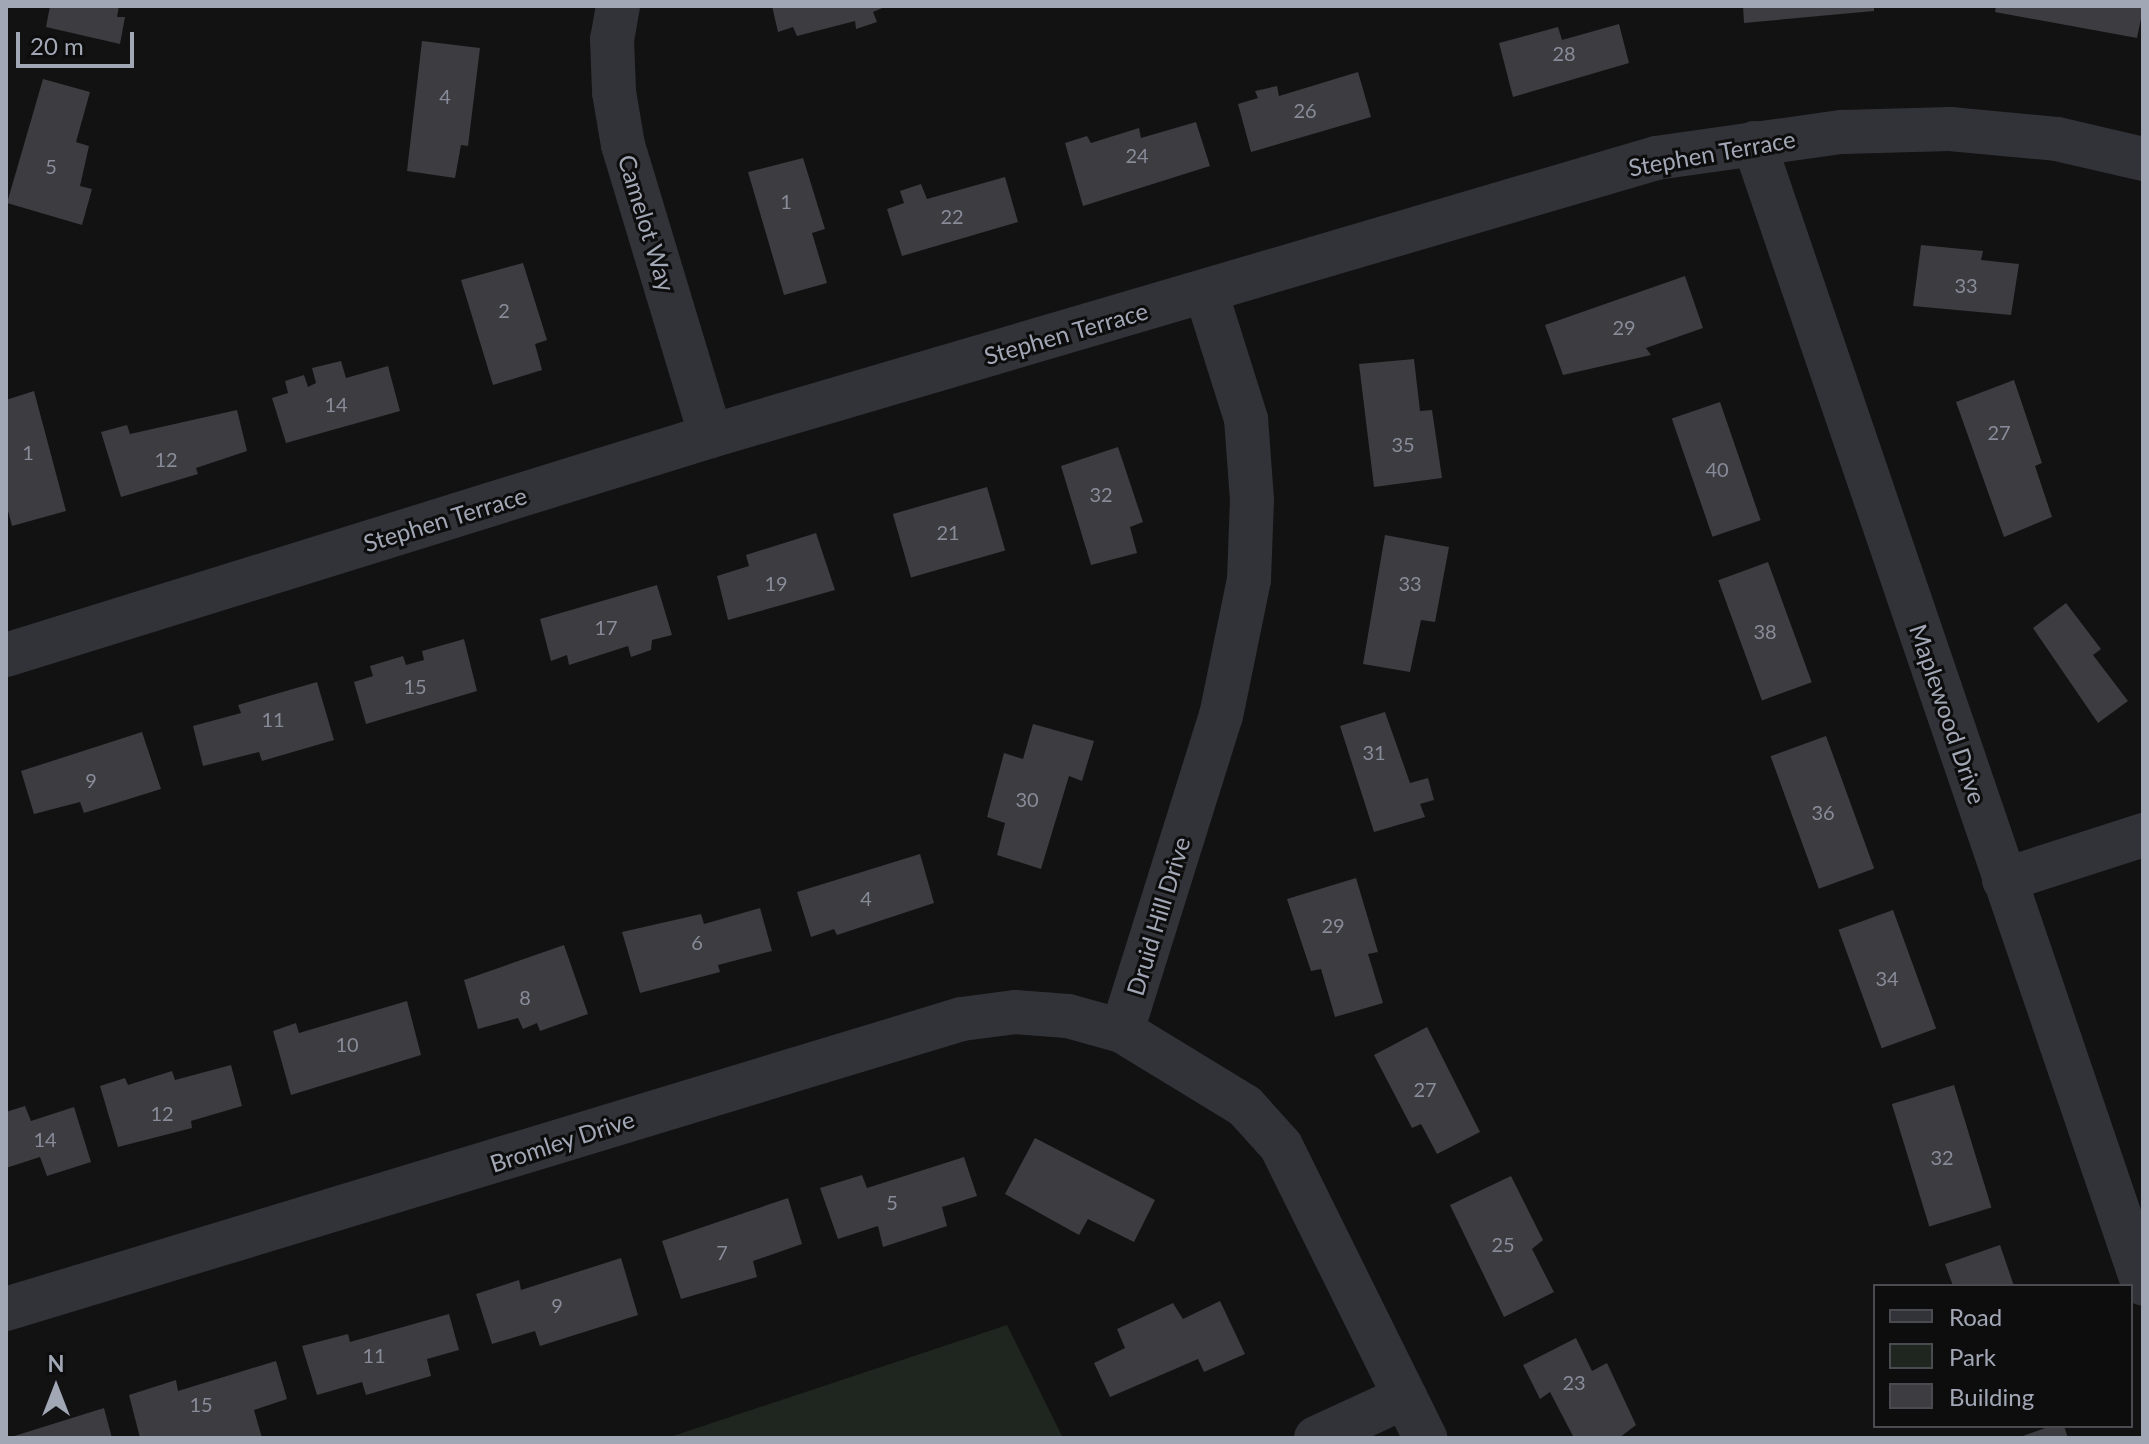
<!DOCTYPE html>
<html>
<head>
<meta charset="utf-8">
<style>
	body { margin:0 }
	#map { position:relative; width:2149px; height:1444px; overflow:hidden; background:#121213; font-family:Lato,sans-serif }
	div>[style] { position:absolute }
	.green>* { inset:0; background:#1e261f }
	.building>* { inset:0; background:#3c3c41; transform-origin:0 0 }
	.minor>* { height:44px; margin:-22px; padding:0 22px; transform-origin:22px; border-radius:22px; background:#323338 }
	span { translate:-50% -50%; white-space:nowrap; text-align:center; line-height:1.15; -webkit-text-stroke:6px #0d0d0e; paint-order:stroke }
	.number-label { font-size:20px; color:#888c98 }
	.number-label span { -webkit-text-stroke-width:0 }
	.street-label { font-size:24px; color:#a2a7b5 }
	.frame { position:absolute; inset:0; border:8px solid #a2a7b5; pointer-events:none }
	.legend { position:absolute; left:1873px; top:1284px; width:260px; height:144px; box-sizing:border-box; background:#0d0d0e; border:2px solid #494b51; margin:0; padding:10px 14px; list-style:none; font-size:24px; color:#a2a7b5 }
	.legend li { display:flex; align-items:center; gap:16px; height:40px }
	.legend b { width:40px; border:2px solid #494b51 }
	.north { position:absolute; left:16px; top:1348px; width:80px; height:80px; -webkit-text-stroke:6px #0d0d0e; paint-order:stroke; rotate:0deg; font-size:22px; font-weight:700; line-height:32px; text-align:center; color:#a2a7b5 }
	.north::after { content:''; display:block; margin:auto; width:28px; height:36px; background:#a2a7b5; clip-path:polygon(50% 0,100% 100%,50% 72%,0 100%) }
	.scale { position:absolute; left:16px; top:32px; width:118px; height:36px; box-sizing:border-box; border:4px solid #a2a7b5; border-top:0; padding-left:10px; font-size:24px; line-height:28px; white-space:nowrap; color:#a2a7b5; -webkit-text-stroke:6px #0d0d0e; paint-order:stroke }
</style>
</head>
<body>
<div id="map">
	<div class="green">
		<i style="clip-path:polygon(1007px 1325px,1063px 1438px,667px 1438px)"></i>
	</div>
	<div class="building">
		<i style="clip-path:polygon(50px 6px,119px 6px,117px 17px,125px 17px,120px 44px,46px 27px)"></i>
		<i style="clip-path:polygon(772px 6px,887px 6px,873px 12px,877px 22px,856px 29px,855px 21px,797px 36px,793px 27px,778px 32px)"></i>
		<i style="clip-path:polygon(1743px 6px,1874px 6px,1874px 11px,1744px 23px)"></i>
		<i style="clip-path:polygon(1996px 6px,2143px 6px,2143px 9px,2137px 38px,1995px 12px)"></i>
		<i style="clip-path:polygon(1619px 24px,1629px 63px,1513px 97px,1499px 43px,1558px 27px,1562px 40px)"></i>
		<i style="clip-path:polygon(422px 41px,480px 48px,468px 146px,461px 145px,455px 178px,407px 171px)"></i>
		<i style="clip-path:polygon(1358px 72px,1371px 117px,1251px 152px,1238px 104px,1258px 98px,1255px 91px,1277px 86px,1279px 96px)"></i>
		<i style="clip-path:polygon(43px 79px,90px 92px,76px 142px,89px 146px,80px 186px,92px 189px,82px 225px,7px 203px)"></i>
		<i style="clip-path:polygon(1196px 122px,1210px 166px,1083px 206px,1065px 143px,1087px 136px,1091px 143px,1139px 128px,1141px 138px)"></i>
		<i style="clip-path:polygon(803px 158px,825px 229px,812px 233px,827px 283px,784px 295px,748px 172px)"></i>
		<i style="clip-path:polygon(1005px 177px,1018px 222px,902px 256px,887px 209px,904px 203px,900px 191px,921px 184px,927px 199px)"></i>
		<i style="clip-path:polygon(1921px 245px,1983px 251px,1981px 260px,2019px 264px,2011px 315px,1913px 306px)"></i>
		<i style="clip-path:polygon(523px 263px,547px 340px,535px 344px,542px 370px,493px 385px,461px 280px)"></i>
		<i style="clip-path:polygon(1685px 276px,1703px 328px,1646px 348px,1651px 355px,1563px 375px,1545px 325px)"></i>
		<i style="clip-path:polygon(1414px 359px,1420px 411px,1432px 410px,1442px 478px,1374px 487px,1359px 364px)"></i>
		<i style="clip-path:polygon(341px 361px,346px 378px,388px 366px,400px 411px,286px 443px,272px 398px,288px 393px,285px 381px,304px 375px,308px 387px,316px 383px,312px 368px)"></i>
		<i style="clip-path:polygon(2014px 380px,2042px 463px,2035px 466px,2052px 517px,2004px 537px,1956px 402px)"></i>
		<i style="clip-path:polygon(34px 391px,66px 511px,12px 526px,6px 503px,6px 400px)"></i>
		<i style="left:1720px;top:402px;width:125px;height:51px;rotate:71deg"></i>
		<i style="clip-path:polygon(237px 410px,247px 451px,196px 468px,198px 474px,121px 497px,101px 432px,127px 425px,130px 434px)"></i>
		<i style="clip-path:polygon(1118px 447px,1143px 522px,1130px 527px,1137px 553px,1091px 565px,1061px 466px)"></i>
		<i style="left:987px;top:487px;width:66px;height:98px;rotate:74deg"></i>
		<i style="clip-path:polygon(816px 533px,835px 590px,728px 620px,717px 576px,749px 566px,746px 555px)"></i>
		<i style="clip-path:polygon(1385px 535px,1449px 547px,1435px 622px,1421px 620px,1410px 672px,1363px 664px)"></i>
		<i style="left:1768px;top:562px;width:128px;height:53px;rotate:70deg"></i>
		<i style="clip-path:polygon(657px 585px,672px 635px,652px 640px,651px 650px,631px 657px,628px 646px,569px 665px,567px 655px,551px 661px,540px 619px)"></i>
		<i style="clip-path:polygon(2066px 603px,2101px 649px,2093px 655px,2128px 701px,2098px 723px,2033px 628px)"></i>
		<i style="clip-path:polygon(464px 639px,477px 691px,366px 724px,354px 682px,373px 676px,370px 666px,403px 656px,406px 665px,424px 660px,422px 651px)"></i>
		<i style="clip-path:polygon(317px 682px,334px 740px,262px 761px,259px 752px,203px 766px,193px 726px,241px 713px,238px 705px)"></i>
		<i style="clip-path:polygon(1385px 712px,1410px 783px,1428px 778px,1434px 800px,1420px 804px,1425px 817px,1374px 832px,1340px 726px)"></i>
		<i style="clip-path:polygon(1033px 724px,1094px 741px,1082px 781px,1069px 776px,1041px 869px,997px 855px,1005px 823px,987px 817px,1004px 753px,1023px 759px)"></i>
		<i style="clip-path:polygon(142px 732px,161px 789px,84px 813px,80px 802px,34px 814px,21px 771px)"></i>
		<i style="left:1826px;top:736px;width:141px;height:59px;rotate:70deg"></i>
		<i style="clip-path:polygon(920px 854px,934px 903px,837px 935px,834px 929px,811px 937px,797px 892px)"></i>
		<i style="clip-path:polygon(1356px 878px,1378px 952px,1368px 954px,1383px 1003px,1335px 1017px,1321px 969px,1311px 971px,1287px 899px)"></i>
		<i style="clip-path:polygon(760px 908px,772px 951px,718px 965px,720px 972px,640px 993px,622px 932px,701px 914px,704px 924px)"></i>
		<i style="left:1893px;top:910px;width:126px;height:58px;rotate:70deg"></i>
		<i style="clip-path:polygon(564px 945px,588px 1014px,540px 1031px,537px 1023px,523px 1029px,518px 1018px,478px 1029px,464px 980px)"></i>
		<i style="clip-path:polygon(407px 1001px,421px 1055px,291px 1095px,273px 1031px,296px 1023px,299px 1033px)"></i>
		<i style="clip-path:polygon(1427px 1027px,1480px 1132px,1437px 1154px,1421px 1124px,1412px 1128px,1374px 1055px)"></i>
		<i style="clip-path:polygon(231px 1065px,242px 1106px,191px 1121px,192px 1128px,118px 1147px,100px 1086px,125px 1078px,128px 1085px,172px 1071px,175px 1080px)"></i>
		<i style="left:1954px;top:1085px;width:128px;height:65px;rotate:73deg"></i>
		<i style="clip-path:polygon(25px 1106px,31px 1121px,74px 1107px,91px 1162px,47px 1176px,40px 1157px,6px 1168px,6px 1112px)"></i>
		<i style="clip-path:polygon(1035px 1138px,1155px 1200px,1134px 1242px,1088px 1219px,1079px 1235px,1005px 1194px)"></i>
		<i style="clip-path:polygon(964px 1157px,977px 1196px,942px 1207px,947px 1226px,883px 1247px,878px 1226px,838px 1239px,820px 1188px,862px 1175px,867px 1188px)"></i>
		<i style="clip-path:polygon(1511px 1176px,1543px 1240px,1532px 1249px,1554px 1292px,1504px 1317px,1450px 1205px)"></i>
		<i style="clip-path:polygon(788px 1198px,802px 1244px,753px 1261px,757px 1277px,681px 1299px,662px 1241px)"></i>
		<i style="clip-path:polygon(2000px 1245px,2014px 1286px,1953px 1286px,1945px 1264px)"></i>
		<i style="clip-path:polygon(621px 1258px,638px 1315px,540px 1346px,535px 1331px,492px 1344px,476px 1294px,519px 1280px,521px 1290px)"></i>
		<i style="clip-path:polygon(1220px 1301px,1245px 1354px,1204px 1372px,1198px 1359px,1110px 1397px,1094px 1363px,1125px 1348px,1117px 1329px,1173px 1303px,1183px 1319px)"></i>
		<i style="clip-path:polygon(449px 1314px,459px 1350px,427px 1359px,431px 1376px,366px 1395px,362px 1382px,317px 1395px,302px 1346px,348px 1334px,350px 1342px)"></i>
		<i style="clip-path:polygon(1576px 1338px,1592px 1371px,1607px 1363px,1636px 1425px,1619px 1438px,1574px 1438px,1550px 1392px,1540px 1399px,1523px 1365px)"></i>
		<i style="clip-path:polygon(276px 1361px,287px 1399px,254px 1410px,262px 1438px,140px 1438px,129px 1395px,176px 1380px,178px 1391px)"></i>
		<i style="clip-path:polygon(104px 1408px,112px 1438px,11px 1438px,11px 1437px)"></i>
		<i style="clip-path:polygon(2051px 1426px,2064px 1426px,2068px 1438px,2017px 1438px)"></i>
	</div>
	<div class="minor">
		<i style="left:618px;top:6px;width:34px;rotate:100deg"></i>
		<i style="left:612px;top:39px;width:53px;rotate:87.8deg"></i>
		<i style="left:614px;top:92px;width:54px;rotate:80.4deg"></i>
		<i style="left:623px;top:145px;width:304px;rotate:73.2deg"></i>
		<i style="left:1754px;top:143px;width:1205px;rotate:71.17deg"></i>
		<i style="left:6px;top:655px;width:738px;rotate:-17.26deg"></i>
		<i style="left:711px;top:436px;width:985px;rotate:-16.39deg"></i>
		<i style="left:1656px;top:158px;width:188px;rotate:-8deg"></i>
		<i style="left:1842px;top:132px;width:108px;rotate:-1.6deg"></i>
		<i style="left:1950px;top:129px;width:107px;rotate:5.3deg"></i>
		<i style="left:2057px;top:139px;width:88px;rotate:13.1deg"></i>
		<i style="left:2004px;top:880px;width:146px;rotate:-17.9deg"></i>
		<i style="left:1122px;top:1031px;width:330px;rotate:-72.6deg"></i>
		<i style="left:1221px;top:716px;width:139px;rotate:-78.4deg"></i>
		<i style="left:1249px;top:580px;width:80px;rotate:-87.9deg"></i>
		<i style="left:1252px;top:500px;width:81px;rotate:-94.2deg"></i>
		<i style="left:1246px;top:419px;width:133px;rotate:-107.5deg"></i>
		<i style="left:6px;top:1309px;width:999px;rotate:-16.88deg"></i>
		<i style="left:962px;top:1019px;width:53px;rotate:-7.5deg"></i>
		<i style="left:1015px;top:1012px;width:53px;rotate:4.3deg"></i>
		<i style="left:1068px;top:1016px;width:56px;rotate:15.5deg"></i>
		<i style="left:1122px;top:1031px;width:144px;rotate:31.4deg"></i>
		<i style="left:1245px;top:1106px;width:54px;rotate:48deg"></i>
		<i style="left:1281px;top:1146px;width:326px;rotate:63.7deg"></i>
		<i style="left:1316px;top:1438px;width:98px;rotate:-24.7deg"></i>
	</div>
	<div class="number-label">
		<span style="left:1564px;top:53px">28</span>
		<span style="left:445px;top:96px">4</span>
		<span style="left:1305px;top:110px">26</span>
		<span style="left:1137px;top:155px">24</span>
		<span style="left:51px;top:166px">5</span>
		<span style="left:786px;top:201px">1</span>
		<span style="left:952px;top:216px">22</span>
		<span style="left:1966px;top:285px">33</span>
		<span style="left:504px;top:310px">2</span>
		<span style="left:1624px;top:327px">29</span>
		<span style="left:336px;top:404px">14</span>
		<span style="left:1999px;top:432px">27</span>
		<span style="left:1403px;top:444px">35</span>
		<span style="left:28px;top:452px">1</span>
		<span style="left:166px;top:459px">12</span>
		<span style="left:1717px;top:469px">40</span>
		<span style="left:1101px;top:494px">32</span>
		<span style="left:948px;top:532px">21</span>
		<span style="left:776px;top:583px">19</span>
		<span style="left:1410px;top:583px">33</span>
		<span style="left:606px;top:627px">17</span>
		<span style="left:1765px;top:631px">38</span>
		<span style="left:415px;top:686px">15</span>
		<span style="left:273px;top:719px">11</span>
		<span style="left:1374px;top:752px">31</span>
		<span style="left:91px;top:780px">9</span>
		<span style="left:1027px;top:799px">30</span>
		<span style="left:1823px;top:812px">36</span>
		<span style="left:866px;top:898px">4</span>
		<span style="left:1333px;top:925px">29</span>
		<span style="left:697px;top:942px">6</span>
		<span style="left:1887px;top:978px">34</span>
		<span style="left:525px;top:997px">8</span>
		<span style="left:347px;top:1044px">10</span>
		<span style="left:1425px;top:1089px">27</span>
		<span style="left:162px;top:1113px">12</span>
		<span style="left:45px;top:1139px">14</span>
		<span style="left:1942px;top:1157px">32</span>
		<span style="left:892px;top:1202px">5</span>
		<span style="left:1503px;top:1244px">25</span>
		<span style="left:722px;top:1252px">7</span>
		<span style="left:557px;top:1305px">9</span>
		<span style="left:374px;top:1355px">11</span>
		<span style="left:1574px;top:1382px">23</span>
		<span style="left:201px;top:1404px">15</span>
	</div>
	<div class="street-label">
		<span style="left:1712px;top:153px;rotate:-10deg">Stephen Terrace</span>
		<span style="left:647px;top:223px;rotate:73deg">Camelot Way</span>
		<span style="left:1066px;top:333px;rotate:-16deg">Stephen Terrace</span>
		<span style="left:445px;top:519px;rotate:-17deg">Stephen Terrace</span>
		<span style="left:1948px;top:714px;rotate:71deg">Maplewood Drive</span>
		<span style="left:1158px;top:916px;rotate:-73deg">Druid Hill Drive</span>
		<span style="left:562px;top:1141px;rotate:-18deg">Bromley Drive</span>
	</div>
	<div class="frame"></div>
	<ul class="legend">
	<li><b style="height:10px;background:#323338"></b>Road</li>
	<li><b style="height:22px;background:#1e261f"></b>Park</li>
	<li><b style="height:22px;background:#3c3c41"></b>Building</li>
	</ul>
	<div class="north">N</div>
	<div class="scale">20 m</div>
</div>
</body>
</html>
